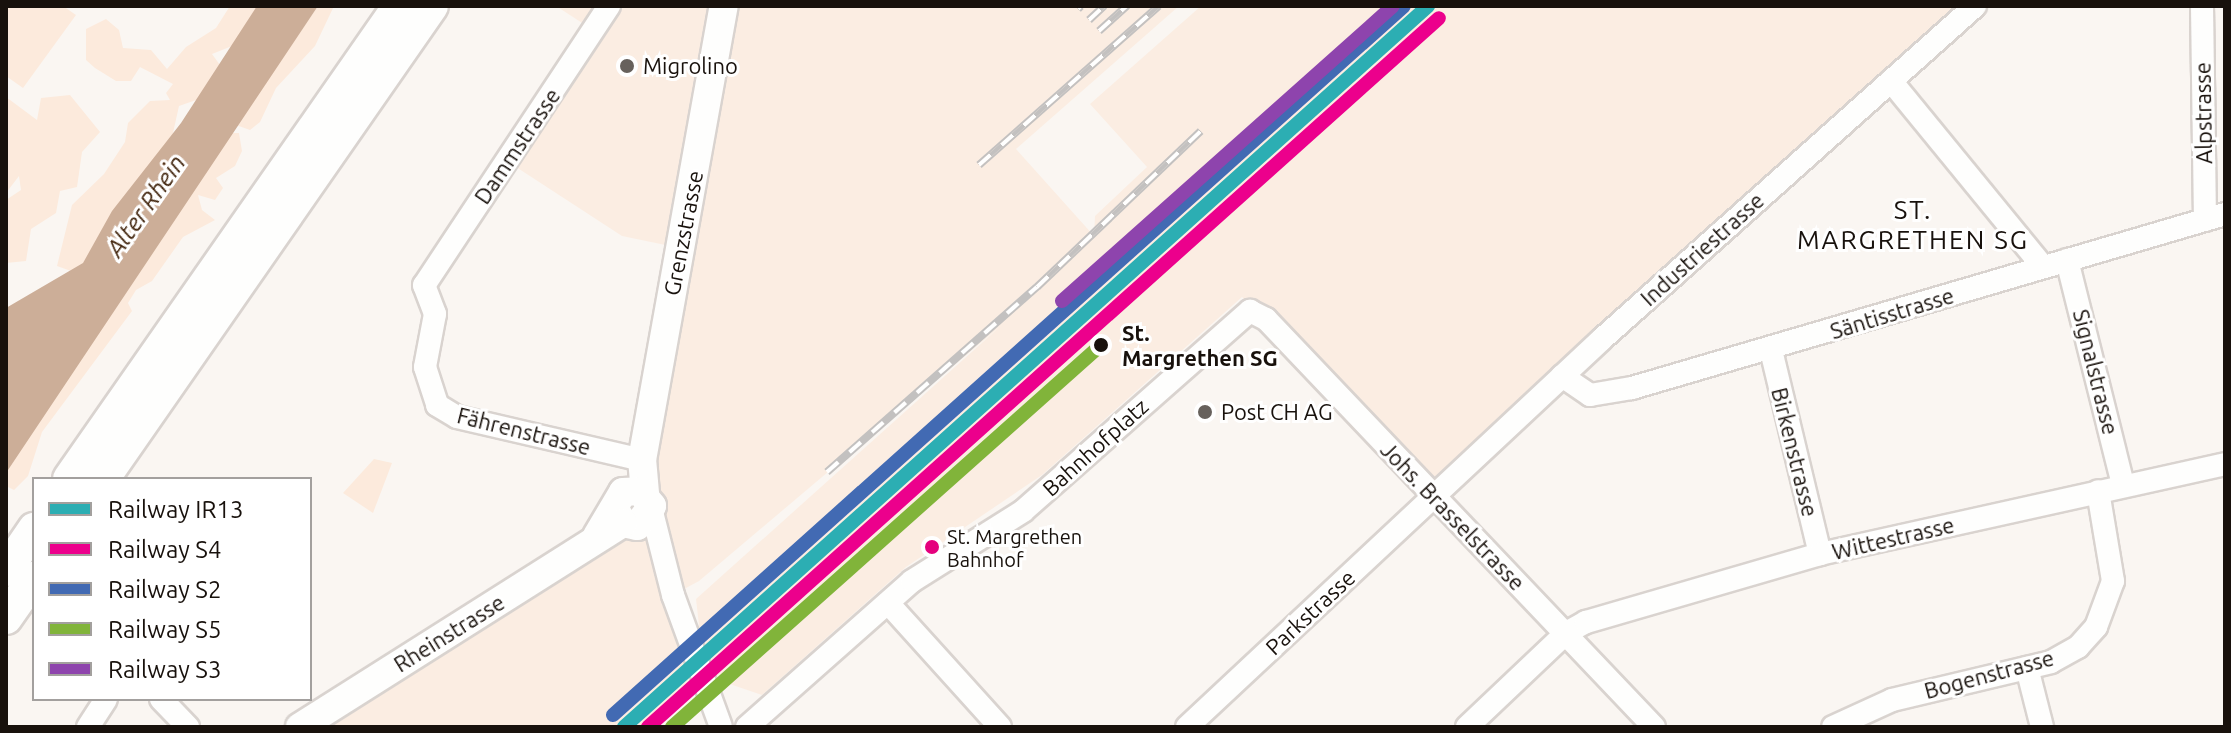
<!DOCTYPE html>
<html>
<head>
<meta charset="utf-8">
<style>
	body { margin:0 }
	#map { position:relative; width:2231px; height:733px; overflow:hidden; background:#faf6f2; font-family:Ubuntu,sans-serif }
	div>[style] { position:absolute }
	.built>* { inset:0; background:#fbede2 }
	.green>* { inset:0; background:#fceadc }
	.water>* { inset:0; background:#ccae98 }
	.roads { filter:drop-shadow(2px 0 #d9d3cf) drop-shadow(-2px 0 #d9d3cf) drop-shadow(0 2px #d9d3cf) drop-shadow(0 -2px #d9d3cf) }
	.minor>* { height:22px; margin:-11px; padding:0 11px; transform-origin:11px; border-radius:11px; background:#fefefd }
	.major>* { height:28px; margin:-14px; padding:0 14px; transform-origin:14px; border-radius:14px; background:#fefefd }
	.highway>* { height:32px; margin:-16px; padding:0 16px; transform-origin:16px; border-radius:16px; background:#fefefd }
	.rail>* { height:8px; margin-top:-4px; transform-origin:0; background:repeating-linear-gradient(90deg,#fff 0 15px,#c3c1c0 0 30px); box-sizing:border-box; border-block:2px solid #c3c1c0 }
	.rail-1>* { height:14px; margin:-7px; padding:0 7px; transform-origin:7px; border-radius:7px; background:#2caeb3 }
	.rail-2>* { height:14px; margin:-7px; padding:0 7px; transform-origin:7px; border-radius:7px; background:#ec008c }
	.rail-3>* { height:14px; margin:-7px; padding:0 7px; transform-origin:7px; border-radius:7px; background:#426ab3 }
	.rail-4>* { height:14px; margin:-7px; padding:0 7px; transform-origin:7px; border-radius:7px; background:#81b43a }
	.rail-5>* { height:14px; margin:-7px; padding:0 7px; transform-origin:7px; border-radius:7px; background:#8e44ad }
	.dots>* { width:22px; height:22px; translate:-50% -50%; box-sizing:border-box; border:4px solid #fff; border-radius:50% }
	span { translate:-50% -50%; white-space:nowrap; text-align:center; line-height:1.15; -webkit-text-stroke:6px #fff; paint-order:stroke }
	.bus-label { font-size:20px; color:#18110c }
	.left { translate:0 -50%; text-align:left }
	.poi-label { font-size:22px; color:#18110c }
	.street-label { font-size:22px; color:#18110c }
	.stop-label { font-size:22px; color:#18110c; font-weight:700 }
	.water-label { font-size:24px; color:#40230b; font-style:italic }
	.quarter-label { font-size:26px; color:#18110c; letter-spacing:2px }
	.frame { position:absolute; inset:0; border:8px solid #18110c; pointer-events:none }
	.legend { position:absolute; left:32px; top:477px; width:280px; height:224px; box-sizing:border-box; background:#fff; border:2px solid #a3a09e; margin:0; padding:10px 14px; list-style:none; font-size:24px; color:#18110c }
	.legend li { display:flex; align-items:center; gap:16px; height:40px }
	.legend b { width:40px; border:2px solid #a3a09e }
</style>
</head>
<body>
<div id="map">
	<div class="built">
		<i style="clip-path:polygon(evenodd,556px 6px,1179px 6px,1016px 149px,1094px 236px,1095px 216px,1147px 167px,1090px 104px,1201px 6px,1975px 6px,1433px 495px,1242px 297px,1042px 475px,906px 567px,762px 695px,712px 678px,655px 727px,300px 727px,650px 499px,680px 248px,622px 236px,507px 161px,593px 30px,556px 6px,1003px 324px,696px 599px,699px 625px,689px 639px,673px 595px,699px 581px,1003px 324px)"></i>
	</div>
	<div class="green">
		<i style="clip-path:polygon(6px 6px,63px 6px,76px 15px,23px 88px,6px 76px)"></i>
		<i style="clip-path:polygon(230px 6px,266px 6px,242px 42px,212px 54px,220px 65px,199px 99px,179px 106px,171px 142px,86px 263px,71px 271px,57px 266px,72px 205px,104px 174px,125px 142px,128px 123px,150px 101px,170px 100px,166px 93px,173px 84px,140px 67px,131px 81px,116px 81px,95px 68px,86px 60px,86px 29px,106px 19px,119px 30px,123px 48px,151px 50px,167px 69px,186px 47px,216px 28px)"></i>
		<i style="clip-path:polygon(318px 6px,334px 6px,315px 46px,276px 88px,260px 122px,250px 130px,236px 125px)"></i>
		<i style="clip-path:polygon(70px 95px,100px 132px,82px 152px,77px 187px,60px 191px,56px 213px,31px 229px,26px 261px,6px 263px,6px 200px,21px 190px,19px 176px,6px 193px,6px 97px,37px 120px,41px 98px)"></i>
		<i style="clip-path:polygon(231px 133px,239px 133px,242px 151px,235px 166px,216px 178px,223px 188px,215px 200px,198px 195px,202px 210px,215px 220px,183px 237px,152px 281px,136px 290px,128px 303px,132px 311px,42px 432px,28px 476px,14px 490px,6px 486px,6px 335px,70px 376px)"></i>
		<i style="clip-path:polygon(374px 459px,392px 463px,373px 513px,343px 493px)"></i>
	</div>
	<div class="water">
		<i style="clip-path:polygon(257px 6px,318px 6px,6px 473px,6px 308px,83px 263px,112px 211px,181px 123px)"></i>
	</div>
	<div class="roads">
		<div class="minor">
			<i style="left:609px;top:6px;width:335px;rotate:123.5deg"></i>
			<i style="left:424px;top:285px;width:31px;rotate:69deg"></i>
			<i style="left:435px;top:314px;width:54px;rotate:100.7deg"></i>
			<i style="left:425px;top:367px;width:40px;rotate:72deg"></i>
			<i style="left:437px;top:405px;width:23px;rotate:31deg"></i>
			<i style="left:457px;top:417px;width:190px;rotate:13.1deg"></i>
			<i style="left:2202px;top:6px;width:214px;rotate:89.2deg"></i>
			<i style="left:1891px;top:81px;width:240px;rotate:50.7deg"></i>
			<i style="left:2067px;top:260px;width:232px;rotate:76deg"></i>
			<i style="left:1771px;top:350px;width:210px;rotate:76.5deg"></i>
			<i style="left:1562px;top:376px;width:34px;rotate:34deg"></i>
			<i style="left:1590px;top:395px;width:43px;rotate:-9.5deg"></i>
			<i style="left:1632px;top:388px;width:618px;rotate:-16.35deg"></i>
			<i style="left:652px;top:512px;width:86px;rotate:75.8deg"></i>
			<i style="left:673px;top:595px;width:140px;rotate:70deg"></i>
			<i style="left:888px;top:603px;width:167px;rotate:47.9deg"></i>
			<i style="left:2027px;top:668px;width:61px;rotate:75.7deg"></i>
			<i style="left:161px;top:699px;width:39px;rotate:46deg"></i>
			<i style="left:88px;top:727px;width:33px;rotate:-57deg"></i>
			<i style="left:747px;top:727px;width:220px;rotate:-41.5deg"></i>
			<i style="left:912px;top:581px;width:131px;rotate:-32.2deg"></i>
			<i style="left:1023px;top:511px;width:303px;rotate:-41.4deg"></i>
			<i style="left:1250px;top:311px;width:18px;rotate:27deg"></i>
			<i style="left:1266px;top:319px;width:563px;rotate:46.44deg"></i>
			<i style="left:1187px;top:727px;width:568px;rotate:-43.07deg"></i>
			<i style="left:1602px;top:339px;width:500px;rotate:-41.76deg"></i>
			<i style="left:1467px;top:727px;width:137px;rotate:-43.5deg"></i>
			<i style="left:1566px;top:633px;width:23px;rotate:-29deg"></i>
			<i style="left:1586px;top:622px;width:244px;rotate:-16.2deg"></i>
			<i style="left:1820px;top:554px;width:415px;rotate:-12.5deg"></i>
			<i style="left:1833px;top:727px;width:65px;rotate:-24.6deg"></i>
			<i style="left:1892px;top:700px;width:163px;rotate:-13.4deg"></i>
			<i style="left:2051px;top:662px;width:31px;rotate:-29deg"></i>
			<i style="left:2078px;top:647px;width:27px;rotate:-48deg"></i>
			<i style="left:2096px;top:627px;width:49px;rotate:-69.7deg"></i>
			<i style="left:2113px;top:581px;width:91px;rotate:-99.5deg"></i>
		</div>
		<div class="major">
			<i style="left:645px;top:493px;width:33px;rotate:-95deg"></i>
			<i style="left:642px;top:460px;width:461px;rotate:-79.8deg"></i>
			<i style="left:597px;top:536px;width:51px;rotate:-59.4deg"></i>
			<i style="left:623px;top:492px;width:17px;rotate:-3deg"></i>
			<i style="left:640px;top:491px;width:19px;rotate:51deg"></i>
			<i style="left:652px;top:506px;width:25px;rotate:127deg"></i>
			<i style="left:637px;top:526px;width:14px;rotate:-168deg"></i>
			<i style="left:623px;top:523px;width:16px;rotate:-120deg"></i>
			<i style="left:300px;top:727px;width:382px;rotate:-32.3deg"></i>
		</div>
		<div class="highway">
			<i style="left:69px;top:479px;width:577px;rotate:-55.1deg"></i>
			<i style="left:103px;top:479px;width:576px;rotate:-55.18deg"></i>
			<i style="left:6px;top:570px;width:50px;rotate:-55.7deg"></i>
			<i style="left:6px;top:618px;width:49px;rotate:-55deg"></i>
		</div>
	</div>
	<div class="rail">
		<i style="left:1078px;top:9px;width:4px;rotate:-45deg"></i>
		<i style="left:1089px;top:20px;width:21px;rotate:-43deg"></i>
		<i style="left:1099px;top:31px;width:38px;rotate:-42deg"></i>
		<i style="left:979px;top:165px;width:240px;rotate:-41.5deg"></i>
		<i style="left:827px;top:472px;width:280px;rotate:-41.4deg"></i>
		<i style="left:1037px;top:287px;width:226px;rotate:-43.6deg"></i>
	</div>
	<div class="rail-1">
		<i style="left:624px;top:727px;width:1080px;rotate:-41.88deg"></i>
	</div>
	<div class="rail-2">
		<i style="left:648px;top:727px;width:1062px;rotate:-41.87deg"></i>
	</div>
	<div class="rail-3">
		<i style="left:613px;top:715px;width:1062px;rotate:-41.87deg"></i>
	</div>
	<div class="rail-4">
		<i style="left:672px;top:727px;width:574px;rotate:-41.68deg"></i>
	</div>
	<div class="rail-5">
		<i style="left:1062px;top:301px;width:443px;rotate:-41.7deg"></i>
	</div>
	<div class="dots">
		<i style="left:627px;top:66px;background:#67615c"></i>
		<i style="left:1101px;top:345px;background:#18110c"></i>
		<i style="left:1205px;top:412px;background:#67615c"></i>
		<i style="left:932px;top:547px;background:#e5007d"></i>
	</div>
	<div class="bus-label">
		<span class="left" style="left:947px;top:548px">St. Margrethen<br>Bahnhof</span>
	</div>
	<div class="poi-label">
		<span class="left" style="left:643px;top:66px">Migrolino</span>
		<span class="left" style="left:1221px;top:412px">Post CH AG</span>
	</div>
	<div class="street-label">
		<span style="left:2203px;top:113px;rotate:-91deg">Alpstrasse</span>
		<span style="left:517px;top:146px;rotate:-56deg">Dammstrasse</span>
		<span style="left:683px;top:233px;rotate:-79deg">Grenzstrasse</span>
		<span style="left:1702px;top:249px;rotate:-42deg">Industriestrasse</span>
		<span style="left:1892px;top:313px;rotate:-17deg">Säntisstrasse</span>
		<span style="left:2096px;top:372px;rotate:76deg">Signalstrasse</span>
		<span style="left:524px;top:431px;rotate:14deg">Fährenstrasse</span>
		<span style="left:1095px;top:447px;rotate:-42deg">Bahnhofplatz</span>
		<span style="left:1795px;top:452px;rotate:76deg">Birkenstrasse</span>
		<span style="left:1453px;top:516px;rotate:46deg">Johs. Brasselstrasse</span>
		<span style="left:1893px;top:538px;rotate:-13deg">Wittestrasse</span>
		<span style="left:1310px;top:612px;rotate:-43deg">Parkstrasse</span>
		<span style="left:449px;top:633px;rotate:-32deg">Rheinstrasse</span>
		<span style="left:1989px;top:674px;rotate:-15deg">Bogenstrasse</span>
	</div>
	<div class="stop-label">
		<span class="left" style="left:1122px;top:345px">St.<br>Margrethen SG</span>
	</div>
	<div class="water-label">
		<span style="left:146px;top:206px;rotate:-55deg">Alter Rhein</span>
	</div>
	<div class="quarter-label">
		<span style="left:1913px;top:225px">ST.<br>MARGRETHEN SG</span>
	</div>
	<div class="frame"></div>
	<ul class="legend">
	<li><b style="height:10px;background:#2caeb3"></b>Railway IR13</li>
	<li><b style="height:10px;background:#ec008c"></b>Railway S4</li>
	<li><b style="height:10px;background:#426ab3"></b>Railway S2</li>
	<li><b style="height:10px;background:#81b43a"></b>Railway S5</li>
	<li><b style="height:10px;background:#8e44ad"></b>Railway S3</li>
	</ul>
</div>
</body>
</html>
